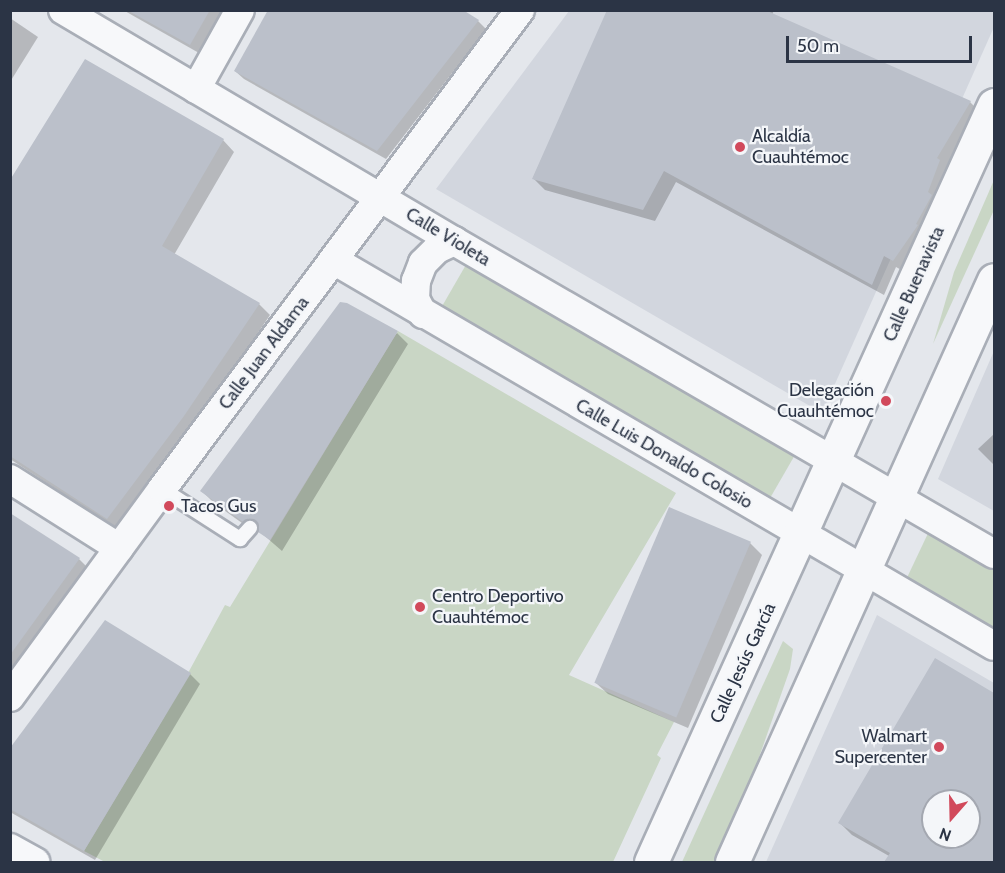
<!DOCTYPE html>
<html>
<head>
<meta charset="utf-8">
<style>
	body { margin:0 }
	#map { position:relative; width:1005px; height:873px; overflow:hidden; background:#e4e7ec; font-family:Cabin,sans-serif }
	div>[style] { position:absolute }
	.built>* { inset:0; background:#d2d6de }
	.green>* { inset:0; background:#c9d6c5; transform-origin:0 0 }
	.shadow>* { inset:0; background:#0003 }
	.building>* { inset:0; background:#bbc0ca; transform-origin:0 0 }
	.roads { filter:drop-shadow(2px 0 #a9aeb7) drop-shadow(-2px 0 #a9aeb7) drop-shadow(0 2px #a9aeb7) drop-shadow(0 -2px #a9aeb7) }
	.service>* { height:14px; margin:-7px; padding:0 7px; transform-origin:7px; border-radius:7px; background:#f7f8fa }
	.minor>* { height:28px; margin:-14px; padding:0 14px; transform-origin:14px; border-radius:14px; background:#f7f8fa }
	.tertiary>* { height:33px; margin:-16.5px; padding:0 16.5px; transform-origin:16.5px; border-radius:16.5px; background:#f7f8fa }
	.dots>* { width:16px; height:16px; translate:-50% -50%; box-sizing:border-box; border:3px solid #f4f6f9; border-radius:50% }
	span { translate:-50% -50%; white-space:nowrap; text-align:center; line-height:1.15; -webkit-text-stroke:4.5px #f4f6f9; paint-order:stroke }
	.poi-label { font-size:18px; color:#2b3445 }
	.left { translate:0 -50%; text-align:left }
	.right { translate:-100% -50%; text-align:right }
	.street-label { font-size:18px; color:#2b3445 }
	.frame { position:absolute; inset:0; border:12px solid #2b3445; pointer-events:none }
	.north { position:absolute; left:921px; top:789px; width:60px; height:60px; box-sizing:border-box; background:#f4f6f9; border:2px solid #a4a8b1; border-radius:50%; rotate:200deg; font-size:16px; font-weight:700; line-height:24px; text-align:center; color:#2b3445 }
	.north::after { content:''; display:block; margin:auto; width:21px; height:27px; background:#d1495b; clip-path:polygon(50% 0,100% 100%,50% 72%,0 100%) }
	.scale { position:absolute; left:786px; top:36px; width:186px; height:27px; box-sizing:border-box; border:3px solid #2b3445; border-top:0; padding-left:8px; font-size:18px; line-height:21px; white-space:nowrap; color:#2b3445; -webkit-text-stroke:4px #f4f6f9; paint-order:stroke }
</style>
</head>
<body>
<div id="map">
	<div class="built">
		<i style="clip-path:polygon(569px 11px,994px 11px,994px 27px,822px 413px,436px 189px)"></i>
		<i style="clip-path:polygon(994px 351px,994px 511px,938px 479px)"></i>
		<i style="clip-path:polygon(evenodd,877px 615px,994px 683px,994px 862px,766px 862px,877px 615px,933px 801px,969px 801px,969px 837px,933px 837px,933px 801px)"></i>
	</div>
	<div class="green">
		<i style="clip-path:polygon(994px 180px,994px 210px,933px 344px,954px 272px)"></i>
		<i style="left:467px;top:263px;width:380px;height:54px;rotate:30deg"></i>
		<i style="clip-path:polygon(398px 331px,676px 493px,569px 675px,674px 722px,657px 755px,661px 758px,613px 862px,105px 862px,84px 851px,163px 719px,225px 605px,230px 607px)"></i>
		<i style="clip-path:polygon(931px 527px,994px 564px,994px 636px,904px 584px)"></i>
		<i style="clip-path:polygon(783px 641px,793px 649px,790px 669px,750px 783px,714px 862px,682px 862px)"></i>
	</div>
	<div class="shadow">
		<i style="clip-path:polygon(123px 10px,224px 10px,199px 53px)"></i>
		<i style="clip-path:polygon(609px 10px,774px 10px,772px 15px,970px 102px,981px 113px,905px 272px,896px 267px,884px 295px,676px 182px,655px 221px,545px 190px,533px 178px)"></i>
		<i style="clip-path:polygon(10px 18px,38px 37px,10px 82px)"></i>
		<i style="clip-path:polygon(478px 21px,486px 29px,386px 159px,244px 79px,235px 71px)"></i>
		<i style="clip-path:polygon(223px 140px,234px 152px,174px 255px,259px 304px,270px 315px,195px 428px,119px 530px,10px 459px,10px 183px)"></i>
		<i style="clip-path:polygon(397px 333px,408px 344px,282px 551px,259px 531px,256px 533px,214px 503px,202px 491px)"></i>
		<i style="clip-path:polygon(994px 434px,994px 465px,978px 449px)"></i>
		<i style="clip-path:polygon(10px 515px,79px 559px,89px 569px,10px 677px)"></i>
		<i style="clip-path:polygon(750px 543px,762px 555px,688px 728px,608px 694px,596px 683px)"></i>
		<i style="clip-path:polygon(evenodd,935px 660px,994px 694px,994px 862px,886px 862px,889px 856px,852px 835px,840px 823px,935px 660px,933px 801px,969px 801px,969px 837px,933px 837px,933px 801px)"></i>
		<i style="clip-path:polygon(190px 674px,200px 684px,95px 860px,10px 812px,10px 751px)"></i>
	</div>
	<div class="building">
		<i style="clip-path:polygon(127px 10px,210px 10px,190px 45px)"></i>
		<i style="clip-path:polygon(268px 10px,463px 10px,479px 20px,377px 151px,234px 71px)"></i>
		<i style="clip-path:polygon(607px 10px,765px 10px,971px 101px,937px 158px,940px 160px,928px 192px,932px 195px,916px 224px,918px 225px,893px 261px,884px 256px,872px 285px,664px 171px,643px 210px,532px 179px)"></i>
		<i style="clip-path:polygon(85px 59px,224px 139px,162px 246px,260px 303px,184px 416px,107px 519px,10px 456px,10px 180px)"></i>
		<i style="clip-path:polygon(340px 302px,347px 303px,398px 331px,270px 540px,258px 532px,256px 521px,248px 519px,243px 522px,200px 491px)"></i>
		<i style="left:669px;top:507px;width:89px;height:191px;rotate:23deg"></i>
		<i style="clip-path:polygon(10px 513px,80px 558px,10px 655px)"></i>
		<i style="clip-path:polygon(105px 620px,191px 673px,84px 851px,10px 809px,10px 748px)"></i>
		<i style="clip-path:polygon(evenodd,935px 658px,994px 693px,994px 862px,884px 862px,890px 853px,838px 823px,935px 658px,933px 801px,969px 801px,969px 837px,933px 837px,933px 801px)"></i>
	</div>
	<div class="roads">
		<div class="service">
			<i style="left:162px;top:489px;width:93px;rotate:32.7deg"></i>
			<i style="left:240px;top:539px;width:15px;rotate:-48deg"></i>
		</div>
		<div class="minor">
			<i style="left:63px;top:10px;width:454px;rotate:30.6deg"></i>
			<i style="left:454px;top:241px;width:624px;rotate:30.1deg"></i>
			<i style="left:196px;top:89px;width:90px;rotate:-60.9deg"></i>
			<i style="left:335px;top:261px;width:763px;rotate:30.29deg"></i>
			<i style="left:423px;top:314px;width:17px;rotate:-118deg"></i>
			<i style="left:415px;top:299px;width:18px;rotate:-87deg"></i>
			<i style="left:416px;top:281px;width:19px;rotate:-69deg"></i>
			<i style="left:423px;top:263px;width:20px;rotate:-45deg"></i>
			<i style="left:437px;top:249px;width:19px;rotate:-25deg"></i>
			<i style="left:10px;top:479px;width:129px;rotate:32.3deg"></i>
			<i style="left:10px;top:697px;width:258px;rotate:-53.8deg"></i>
			<i style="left:162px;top:489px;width:598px;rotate:-53.23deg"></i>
			<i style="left:10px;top:848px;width:29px;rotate:29deg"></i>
		</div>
		<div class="tertiary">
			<i style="left:651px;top:862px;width:831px;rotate:-65.62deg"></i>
			<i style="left:732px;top:862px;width:638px;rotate:-65.76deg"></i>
		</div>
	</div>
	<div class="dots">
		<i style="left:740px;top:147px;background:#d1495b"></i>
		<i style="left:886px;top:401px;background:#d1495b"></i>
		<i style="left:169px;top:506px;background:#d1495b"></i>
		<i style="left:420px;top:607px;background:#d1495b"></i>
		<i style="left:939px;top:747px;background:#d1495b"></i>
	</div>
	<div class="poi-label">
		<span class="left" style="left:752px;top:147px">Alcaldía<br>Cuauhtémoc</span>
		<span class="right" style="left:874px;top:401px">Delegación<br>Cuauhtémoc</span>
		<span class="left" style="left:181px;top:506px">Tacos Gus</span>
		<span class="left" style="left:432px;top:607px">Centro Deportivo<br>Cuauhtémoc</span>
		<span class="right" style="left:927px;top:747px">Walmart<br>Supercenter</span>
	</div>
	<div class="street-label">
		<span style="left:448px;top:237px;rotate:31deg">Calle Violeta</span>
		<span style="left:914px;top:284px;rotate:-66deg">Calle Buenavista</span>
		<span style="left:264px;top:353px;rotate:-53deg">Calle Juan Aldama</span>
		<span style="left:664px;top:454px;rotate:30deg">Calle Luis Donaldo Colosio</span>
		<span style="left:743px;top:663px;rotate:-65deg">Calle Jesús García</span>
	</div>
	<div class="frame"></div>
	<div class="north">N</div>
	<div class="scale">50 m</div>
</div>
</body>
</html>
